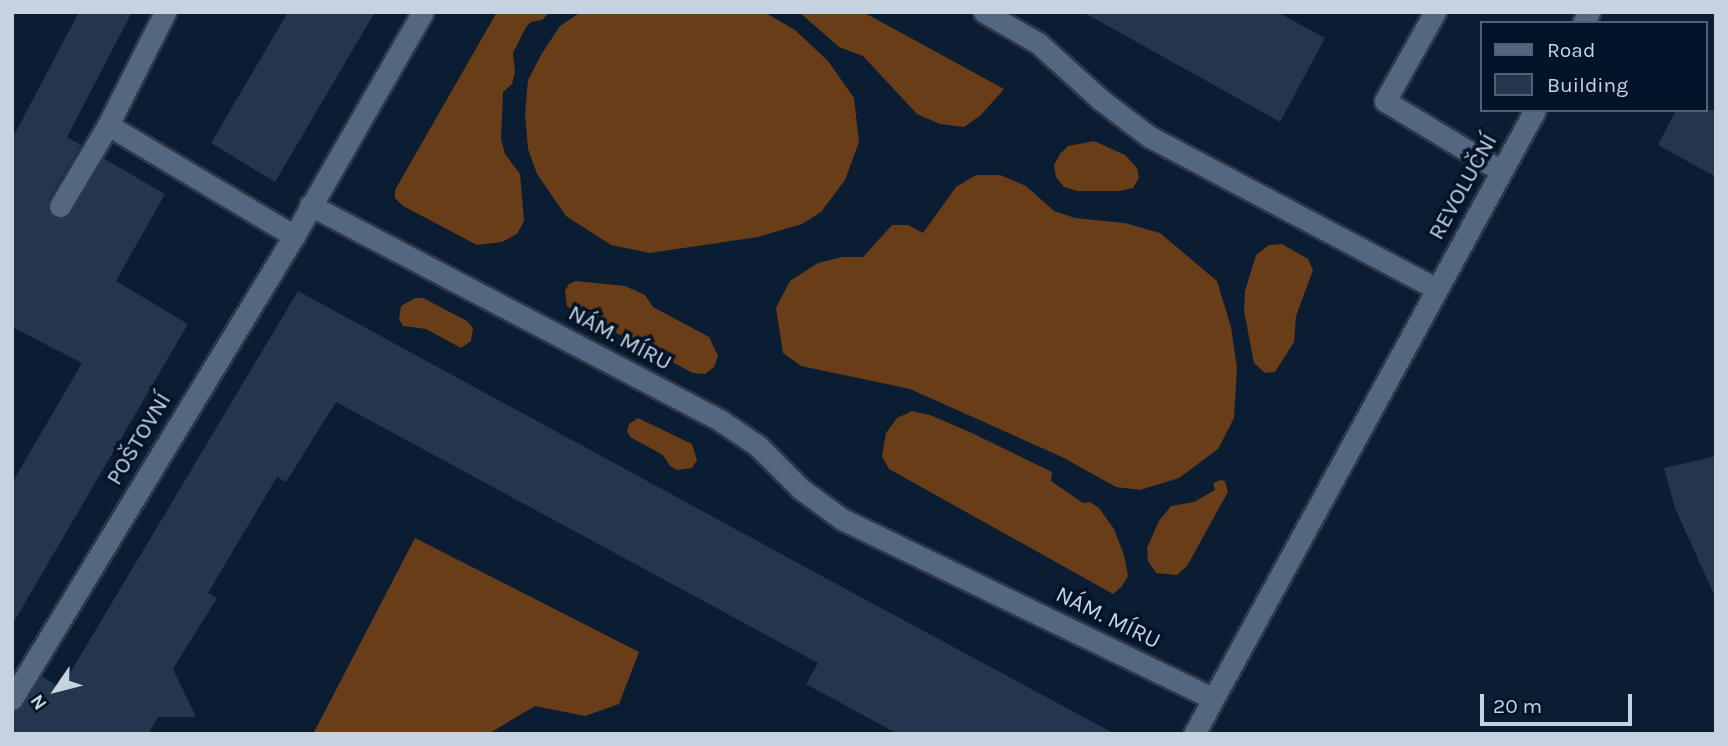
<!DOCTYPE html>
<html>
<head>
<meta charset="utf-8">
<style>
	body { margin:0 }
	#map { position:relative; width:1728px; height:746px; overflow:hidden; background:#0b1d32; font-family:Karla,sans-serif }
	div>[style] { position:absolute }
	.forest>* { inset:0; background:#683d17 }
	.building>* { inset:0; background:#23364d }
	.roads { filter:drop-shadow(2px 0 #303749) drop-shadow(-2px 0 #303749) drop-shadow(0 2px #303749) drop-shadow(0 -2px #303749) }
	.lane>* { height:21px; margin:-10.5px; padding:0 10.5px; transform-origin:10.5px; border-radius:10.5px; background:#536781 }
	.street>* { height:21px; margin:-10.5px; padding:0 10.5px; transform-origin:10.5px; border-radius:10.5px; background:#536781 }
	span { translate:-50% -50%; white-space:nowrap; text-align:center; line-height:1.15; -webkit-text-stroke:7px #041428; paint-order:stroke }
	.street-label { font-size:23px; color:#c7d2e1 }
	.frame { position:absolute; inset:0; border:14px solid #c7d2e1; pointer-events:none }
	.legend { position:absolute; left:1480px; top:21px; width:228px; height:91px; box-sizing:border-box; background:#041428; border:2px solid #526072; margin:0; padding:9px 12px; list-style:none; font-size:21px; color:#c7d2e1 }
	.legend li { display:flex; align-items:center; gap:14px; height:35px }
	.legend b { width:35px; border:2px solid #526072 }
	.north { position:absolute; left:21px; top:655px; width:70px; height:70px; -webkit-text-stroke:5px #041428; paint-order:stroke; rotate:235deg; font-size:19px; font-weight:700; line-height:28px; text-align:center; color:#c7d2e1 }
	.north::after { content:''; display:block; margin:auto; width:24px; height:32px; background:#c7d2e1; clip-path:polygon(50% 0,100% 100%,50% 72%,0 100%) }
	.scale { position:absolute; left:1480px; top:694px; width:152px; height:32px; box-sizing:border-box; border:4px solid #c7d2e1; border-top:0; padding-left:9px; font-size:21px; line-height:24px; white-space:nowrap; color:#c7d2e1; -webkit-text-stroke:5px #041428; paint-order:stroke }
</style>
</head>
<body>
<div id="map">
	<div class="forest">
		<i style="clip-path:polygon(497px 12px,550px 12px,542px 20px,531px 22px,526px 27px,513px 53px,515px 72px,512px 84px,503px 92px,501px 139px,505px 154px,520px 174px,524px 221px,517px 234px,502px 242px,477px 245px,403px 206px,395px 198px,395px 190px)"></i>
		<i style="clip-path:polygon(581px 12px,764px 12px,795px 30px,828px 61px,854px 98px,859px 142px,845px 180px,821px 212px,802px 224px,758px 237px,650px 253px,611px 245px,566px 216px,537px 174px,528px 149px,525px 114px,528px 80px,541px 55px,560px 26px)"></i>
		<i style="clip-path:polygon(799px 12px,863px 12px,1004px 89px,981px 115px,964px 127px,940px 124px,917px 114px,863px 56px,839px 47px)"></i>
		<i style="clip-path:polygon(1094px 141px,1125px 155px,1137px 168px,1139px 178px,1133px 188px,1119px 191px,1077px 191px,1064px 187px,1056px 177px,1054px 165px,1060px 154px,1068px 146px)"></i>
		<i style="clip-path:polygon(976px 175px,1000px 175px,1026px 186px,1054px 211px,1075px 218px,1125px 223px,1160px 233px,1217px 281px,1231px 327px,1237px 368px,1234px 418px,1218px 449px,1179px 478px,1140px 490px,1116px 487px,1062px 457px,910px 389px,801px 366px,783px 353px,776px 308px,790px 281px,818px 263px,842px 257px,863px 257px,892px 225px,908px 225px,923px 233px,956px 187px)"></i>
		<i style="clip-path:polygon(1282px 244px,1308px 259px,1313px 270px,1296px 316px,1294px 342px,1275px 372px,1265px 373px,1254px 363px,1244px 311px,1245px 291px,1256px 255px,1269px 245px)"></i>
		<i style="clip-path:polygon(576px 281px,625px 286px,645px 295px,653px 307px,709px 337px,718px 356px,714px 367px,705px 374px,693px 373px,571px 309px,567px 306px,565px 291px,569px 284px)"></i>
		<i style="clip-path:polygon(415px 298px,423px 298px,467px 321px,473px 328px,471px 341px,461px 348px,426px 329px,403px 326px,399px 319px,401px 306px)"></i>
		<i style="clip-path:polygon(912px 411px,930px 415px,972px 433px,1052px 472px,1051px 481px,1083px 503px,1090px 502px,1099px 508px,1114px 529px,1124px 555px,1128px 576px,1122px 586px,1113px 594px,889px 469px,882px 456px,886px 433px,897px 418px)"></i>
		<i style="clip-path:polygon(638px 418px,692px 444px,697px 460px,692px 468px,677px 470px,670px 466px,663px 455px,630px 437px,627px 431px,629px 424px)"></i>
		<i style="clip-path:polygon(1221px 480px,1225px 481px,1228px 492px,1187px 566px,1177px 575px,1156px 573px,1148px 561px,1147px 548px,1159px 521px,1171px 506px,1194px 502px,1215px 490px,1213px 483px)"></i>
		<i style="clip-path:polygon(415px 538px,639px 652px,619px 704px,585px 716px,535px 706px,488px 734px,313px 734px)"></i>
	</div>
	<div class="building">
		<i style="clip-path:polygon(79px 12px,132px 12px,67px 137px,81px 145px,49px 199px,48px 212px,59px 219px,67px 217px,103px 158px,165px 194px,116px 281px,188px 324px,12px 625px,12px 483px,82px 363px,12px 327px,12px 139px)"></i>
		<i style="clip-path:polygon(288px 12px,375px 12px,275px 182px,211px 143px)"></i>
		<i style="clip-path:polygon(1083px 12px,1277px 12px,1325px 38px,1280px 122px)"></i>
		<i style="clip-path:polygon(1676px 110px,1716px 110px,1716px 177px,1658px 145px)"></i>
		<i style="clip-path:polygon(298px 291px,818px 574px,1115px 734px,898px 734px,806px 684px,818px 663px,336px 402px,286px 482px,277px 477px,208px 593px,217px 598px,173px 669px,196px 717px,158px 717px,148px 734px,12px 734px,12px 712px,23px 706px,41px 676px,61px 688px)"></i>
		<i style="clip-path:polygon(1716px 456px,1716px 599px,1675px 508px,1664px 468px)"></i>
	</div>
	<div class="roads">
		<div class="lane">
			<i style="left:1435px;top:12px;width:102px;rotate:119.3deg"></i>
			<i style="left:1385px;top:101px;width:135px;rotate:31.1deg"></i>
			<i style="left:108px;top:125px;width:127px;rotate:-63.2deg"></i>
			<i style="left:60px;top:206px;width:94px;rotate:-59.3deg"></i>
			<i style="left:108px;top:125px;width:217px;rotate:30.8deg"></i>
		</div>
		<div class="street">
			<i style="left:984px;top:12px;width:62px;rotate:29.9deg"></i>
			<i style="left:1038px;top:43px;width:85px;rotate:42.1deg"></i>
			<i style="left:1101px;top:100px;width:61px;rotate:37.1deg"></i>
			<i style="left:1150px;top:137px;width:325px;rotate:27.9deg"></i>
			<i style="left:1583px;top:23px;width:13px;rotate:-61deg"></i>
			<i style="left:310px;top:205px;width:464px;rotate:27.7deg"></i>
			<i style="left:721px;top:421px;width:45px;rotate:34deg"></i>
			<i style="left:758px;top:446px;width:61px;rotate:45deg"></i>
			<i style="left:801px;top:489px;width:51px;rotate:36.2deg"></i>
			<i style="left:842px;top:519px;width:411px;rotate:25.8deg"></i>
			<i style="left:12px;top:699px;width:542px;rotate:-58.66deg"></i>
			<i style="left:294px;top:236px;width:258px;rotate:-60.1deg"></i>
			<i style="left:1194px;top:734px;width:711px;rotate:-61.34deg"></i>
		</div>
	</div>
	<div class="street-label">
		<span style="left:1463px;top:187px;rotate:-61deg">REVOLUČNÍ</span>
		<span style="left:620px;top:338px;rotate:28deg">NÁM. MÍRU</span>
		<span style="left:139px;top:439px;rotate:-59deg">POŠTOVNÍ</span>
		<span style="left:1108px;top:618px;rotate:26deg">NÁM. MÍRU</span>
	</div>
	<div class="frame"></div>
	<ul class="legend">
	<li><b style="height:9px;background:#536781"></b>Road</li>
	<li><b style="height:19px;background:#23364d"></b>Building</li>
	</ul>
	<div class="north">N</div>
	<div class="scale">20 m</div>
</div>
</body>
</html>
